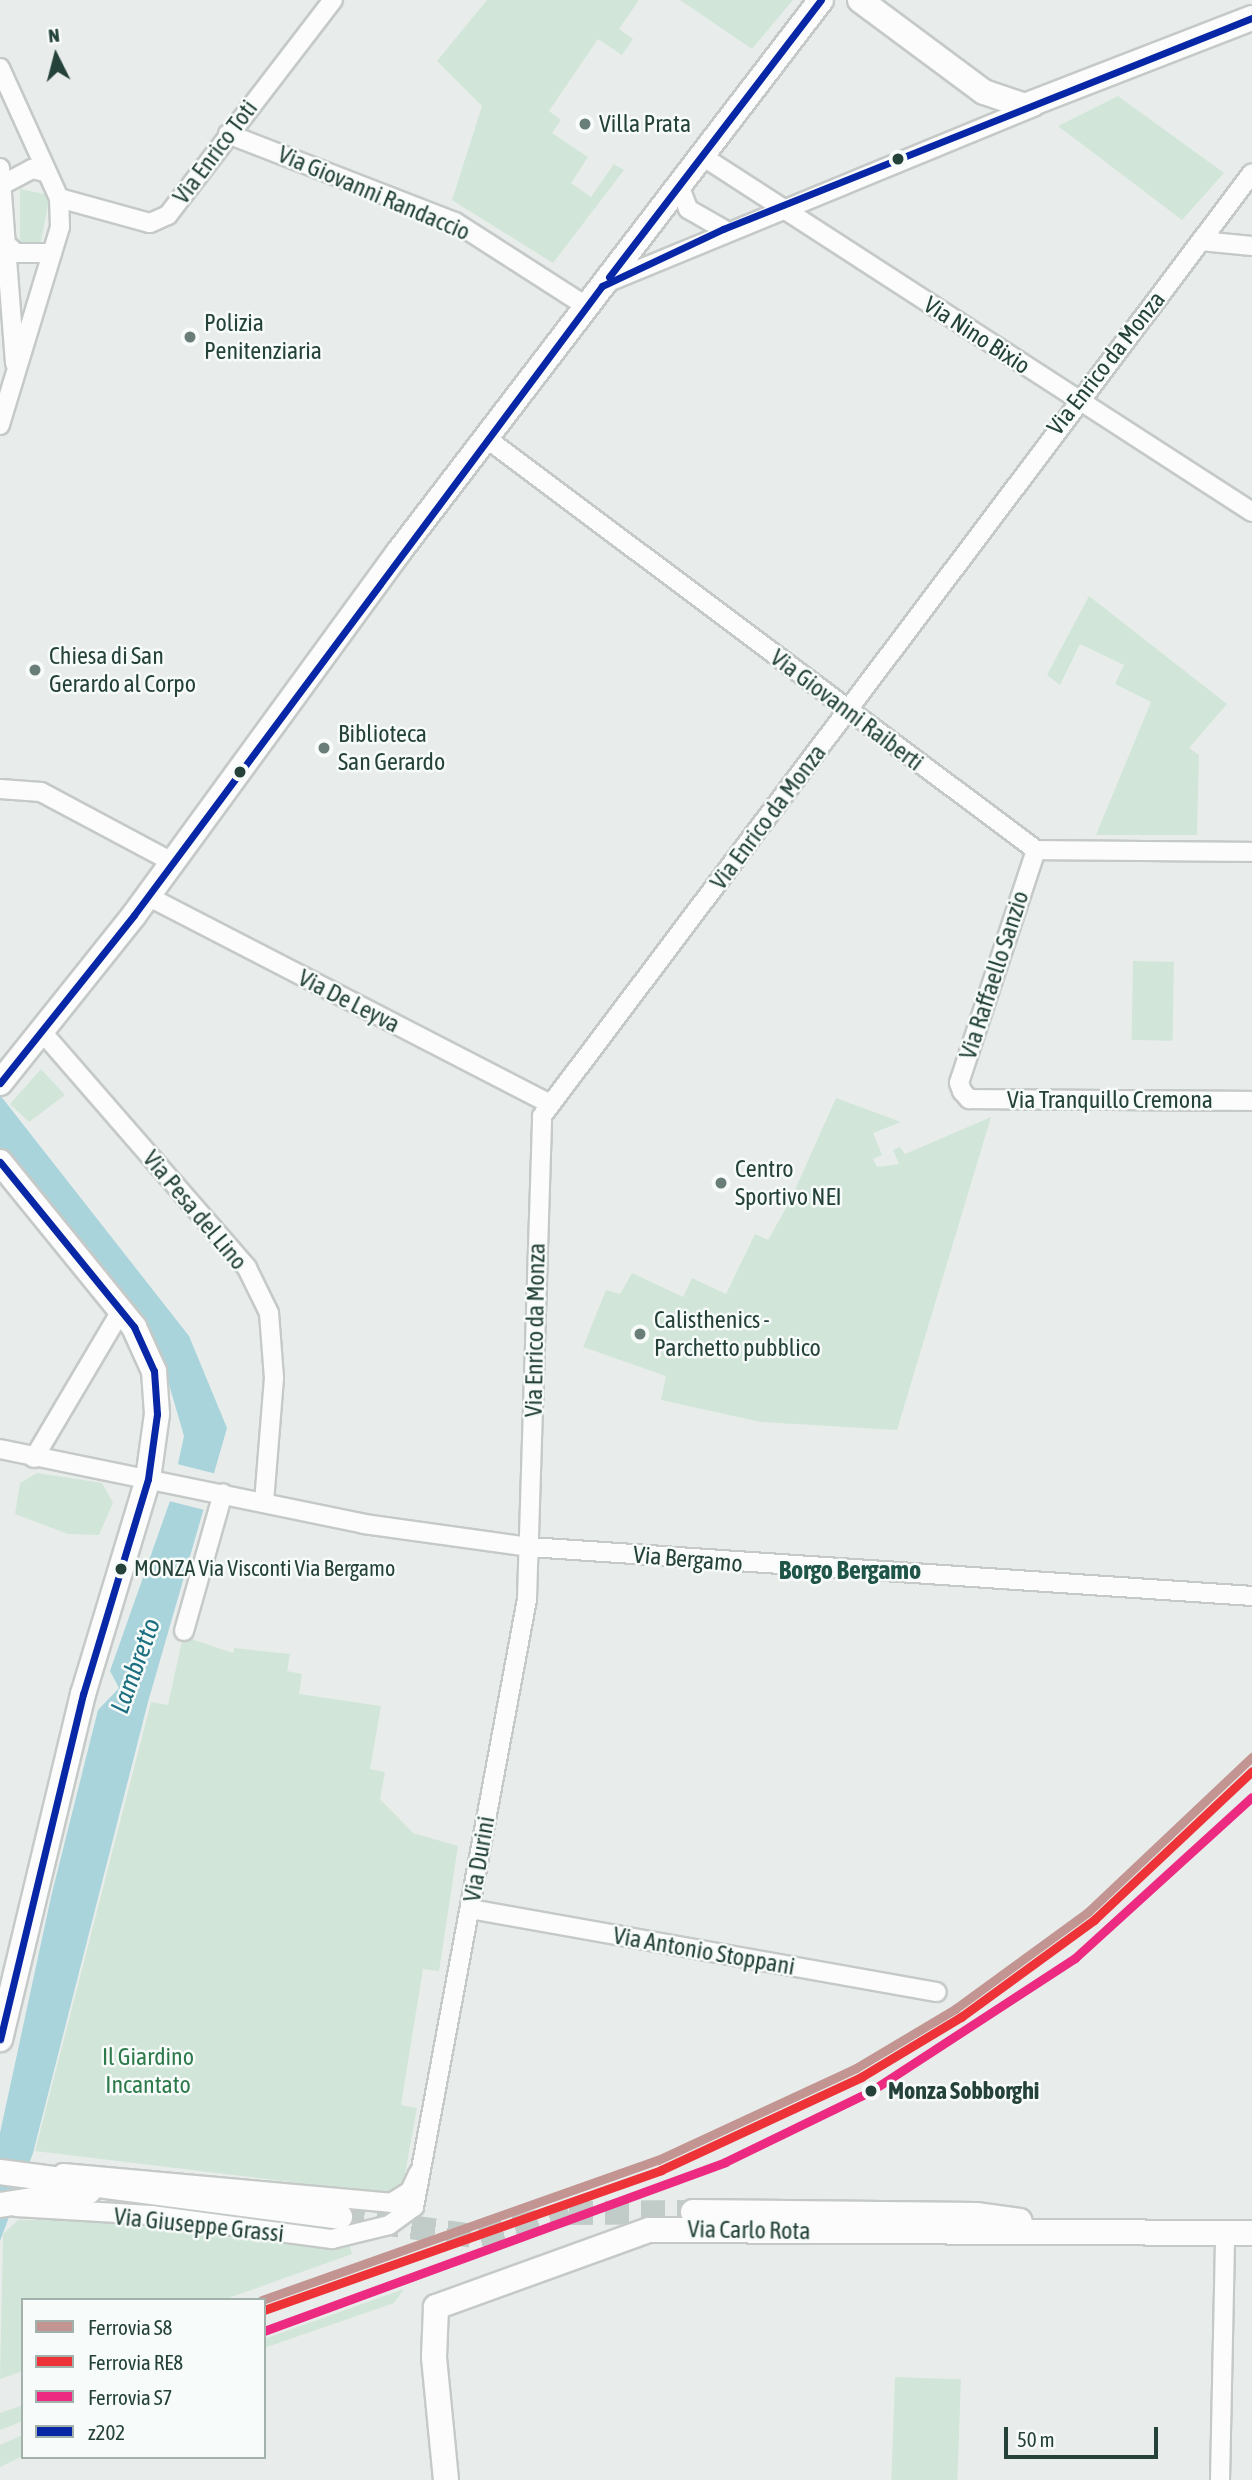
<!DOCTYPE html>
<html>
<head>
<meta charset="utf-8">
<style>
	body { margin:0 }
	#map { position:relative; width:1252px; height:2480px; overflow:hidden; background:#e8edeb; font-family:"Asap Condensed",sans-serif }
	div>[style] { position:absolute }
	.green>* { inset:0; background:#d1e6d8; transform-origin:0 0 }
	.water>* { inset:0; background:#a9d4db }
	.pier>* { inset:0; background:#e8edeb; transform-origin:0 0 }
	.secondary-tunnel>* { height:24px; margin-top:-12px; transform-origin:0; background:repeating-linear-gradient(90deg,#c1cbc8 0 24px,transparent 0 36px) }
	.roads { filter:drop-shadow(2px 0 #c5cac8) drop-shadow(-2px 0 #c5cac8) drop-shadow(0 2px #c5cac8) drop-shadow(0 -2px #c5cac8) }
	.street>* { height:18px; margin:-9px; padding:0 9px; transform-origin:9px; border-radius:9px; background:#fcfcfc }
	.secondary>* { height:24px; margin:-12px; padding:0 12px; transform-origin:12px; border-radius:12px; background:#fcfcfc }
	.bus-1>* { height:7px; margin:-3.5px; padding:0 3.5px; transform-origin:3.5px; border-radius:3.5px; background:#0727a6 }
	.rail-1>* { height:9px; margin:-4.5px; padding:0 4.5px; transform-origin:4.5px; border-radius:4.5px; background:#c39592 }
	.rail-2>* { height:9px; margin:-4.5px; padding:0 4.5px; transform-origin:4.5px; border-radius:4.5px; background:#ee3338 }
	.rail-3>* { height:9px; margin:-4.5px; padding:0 4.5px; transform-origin:4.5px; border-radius:4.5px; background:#ed2a81 }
	.dots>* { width:19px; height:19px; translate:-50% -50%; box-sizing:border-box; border:4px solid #f7fbf9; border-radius:50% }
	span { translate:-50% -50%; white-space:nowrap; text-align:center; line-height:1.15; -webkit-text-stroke:5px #f7fbf9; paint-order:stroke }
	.bus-label { font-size:22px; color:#24423a }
	.left { translate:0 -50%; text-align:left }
	.poi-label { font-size:24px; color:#24423a }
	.street-label { font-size:24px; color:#24423a }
	.park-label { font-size:24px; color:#2d7a4b }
	.stop-label { font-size:24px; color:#24423a; font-weight:700 }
	.neighbourhood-label { font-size:26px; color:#1f5548; font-weight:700 }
	.water-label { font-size:26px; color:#1c6f80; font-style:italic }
	.legend { position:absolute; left:21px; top:2298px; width:245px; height:161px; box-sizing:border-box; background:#f7fbf9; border:2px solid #a3b1ad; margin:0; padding:9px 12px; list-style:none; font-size:21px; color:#24423a }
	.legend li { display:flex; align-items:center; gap:14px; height:35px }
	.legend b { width:35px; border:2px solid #a3b1ad }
	.north { position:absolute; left:21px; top:21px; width:70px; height:70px; -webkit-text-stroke:5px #f7fbf9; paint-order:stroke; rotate:354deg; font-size:19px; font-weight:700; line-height:28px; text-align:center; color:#24423a }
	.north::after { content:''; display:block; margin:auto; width:24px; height:32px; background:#24423a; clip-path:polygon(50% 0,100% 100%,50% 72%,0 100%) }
	.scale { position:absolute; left:1004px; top:2427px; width:154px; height:32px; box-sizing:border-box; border:4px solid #24423a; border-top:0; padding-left:9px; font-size:21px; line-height:24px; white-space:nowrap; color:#24423a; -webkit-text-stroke:5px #f7fbf9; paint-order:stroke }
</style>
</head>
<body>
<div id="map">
	<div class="green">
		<i style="clip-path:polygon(487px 0,639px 0,619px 29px,633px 39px,622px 55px,598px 39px,549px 111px,561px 120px,552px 133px,588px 157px,571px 183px,591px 197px,614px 164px,624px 170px,553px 263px,452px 200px,482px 106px,437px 61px)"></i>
		<i style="clip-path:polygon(680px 0,793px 0,752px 49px)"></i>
		<i style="clip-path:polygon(1118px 96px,1224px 173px,1182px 220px,1058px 126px)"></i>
		<i style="clip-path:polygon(20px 189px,50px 195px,40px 246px,20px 243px)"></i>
		<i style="clip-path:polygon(1089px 596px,1227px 704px,1189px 748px,1199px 755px,1197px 835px,1096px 835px,1151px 702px,1115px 684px,1124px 665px,1080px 644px,1060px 685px,1047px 675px)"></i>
		<i style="left:1133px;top:961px;width:41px;height:79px;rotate:1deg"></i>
		<i style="clip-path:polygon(41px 1069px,65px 1095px,29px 1122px,10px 1104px)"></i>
		<i style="clip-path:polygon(836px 1098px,901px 1122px,873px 1133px,882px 1155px,873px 1159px,877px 1167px,899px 1164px,893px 1150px,900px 1147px,905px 1154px,991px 1117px,897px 1430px,761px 1422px,661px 1400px,666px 1376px,583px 1347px,606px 1290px,620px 1294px,632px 1273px,683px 1297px,692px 1278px,726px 1294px,755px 1234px,768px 1240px,790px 1201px)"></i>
		<i style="clip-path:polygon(37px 1473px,102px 1483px,113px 1503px,99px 1535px,68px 1534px,15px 1514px,20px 1483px)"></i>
		<i style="clip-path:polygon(183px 1636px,233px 1653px,234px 1648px,290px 1654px,287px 1671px,302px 1674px,299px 1694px,381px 1706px,370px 1769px,385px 1772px,380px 1799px,413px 1833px,458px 1846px,439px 1971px,423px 1969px,401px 2105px,417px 2108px,404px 2179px,390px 2194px,35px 2151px,151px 1702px,168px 1705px)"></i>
		<i style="clip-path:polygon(121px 2219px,349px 2243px,352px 2254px,223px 2300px,23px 2300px,23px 2371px,0 2379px,3px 2234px,18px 2220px)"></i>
		<i style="clip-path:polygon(404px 2289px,394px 2303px,264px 2348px,264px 2339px)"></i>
		<i style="left:895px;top:2377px;width:66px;height:103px;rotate:2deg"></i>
		<i style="clip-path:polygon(23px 2405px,23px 2421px,0 2430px,0 2413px)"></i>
		<i style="clip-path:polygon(23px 2435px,23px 2456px,0 2467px,0 2445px)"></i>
	</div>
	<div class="water">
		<i style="clip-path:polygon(0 1095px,189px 1336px,227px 1428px,148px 1702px,33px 2153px,0 2241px,0 2133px,51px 1897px,98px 1710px,119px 1688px,110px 1671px,170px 1501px,184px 1436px,159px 1350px,126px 1296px,0 1148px)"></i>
	</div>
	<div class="pier">
		<i style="left:177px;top:1464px;width:40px;height:38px;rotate:14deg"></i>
	</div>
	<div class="secondary-tunnel">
		<i style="left:340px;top:2217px;width:141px;rotate:8.1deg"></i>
		<i style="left:480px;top:2237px;width:92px;rotate:-15.1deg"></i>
		<i style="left:569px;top:2213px;width:124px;rotate:-0.5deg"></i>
	</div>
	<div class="roads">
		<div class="street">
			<i style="left:0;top:68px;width:143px;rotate:65.6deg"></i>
			<i style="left:59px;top:198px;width:29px;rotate:88deg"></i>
			<i style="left:60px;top:227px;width:207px;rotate:106.9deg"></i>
			<i style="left:228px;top:134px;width:243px;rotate:21.2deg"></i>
			<i style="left:455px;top:222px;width:156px;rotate:32.7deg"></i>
			<i style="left:702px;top:156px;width:655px;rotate:32.91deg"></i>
			<i style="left:0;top:168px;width:196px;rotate:85.6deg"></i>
			<i style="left:2px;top:185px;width:34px;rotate:-28deg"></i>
			<i style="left:32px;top:169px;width:13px;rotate:13deg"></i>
			<i style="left:679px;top:185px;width:26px;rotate:69deg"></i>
			<i style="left:688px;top:209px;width:40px;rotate:29.7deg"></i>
			<i style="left:59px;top:198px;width:94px;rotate:15.4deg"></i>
			<i style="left:150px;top:223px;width:20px;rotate:-24deg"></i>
			<i style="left:168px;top:215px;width:271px;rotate:-52.5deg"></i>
			<i style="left:1201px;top:241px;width:51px;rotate:5.6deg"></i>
			<i style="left:6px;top:244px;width:13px;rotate:42deg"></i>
			<i style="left:16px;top:253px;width:36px"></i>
			<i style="left:611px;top:281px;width:459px;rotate:-22.4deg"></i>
			<i style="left:486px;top:438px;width:687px;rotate:36.84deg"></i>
			<i style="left:1036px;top:850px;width:216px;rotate:0.5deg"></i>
			<i style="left:0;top:789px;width:41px;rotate:4.2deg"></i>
			<i style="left:41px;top:792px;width:149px;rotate:28.1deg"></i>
			<i style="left:1036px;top:850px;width:245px;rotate:108.3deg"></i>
			<i style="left:959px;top:1083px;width:9px;rotate:69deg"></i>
			<i style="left:962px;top:1091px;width:11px;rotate:49deg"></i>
			<i style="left:969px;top:1099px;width:283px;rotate:0.4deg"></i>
			<i style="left:147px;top:896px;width:454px;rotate:27.3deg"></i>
			<i style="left:43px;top:1033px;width:311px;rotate:49deg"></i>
			<i style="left:247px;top:1268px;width:50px;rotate:63.9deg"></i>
			<i style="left:269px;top:1313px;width:65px;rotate:85.6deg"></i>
			<i style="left:274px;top:1378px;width:125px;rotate:94.6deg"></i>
			<i style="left:0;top:1449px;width:372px;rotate:11.6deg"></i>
			<i style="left:364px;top:1524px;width:168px;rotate:7.9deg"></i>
			<i style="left:530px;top:1547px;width:724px;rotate:3.88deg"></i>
			<i style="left:34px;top:1458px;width:171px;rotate:-59.4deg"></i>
			<i style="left:184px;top:1631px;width:143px;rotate:-74.2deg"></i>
			<i style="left:470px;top:1909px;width:474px;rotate:10.1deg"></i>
			<i style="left:63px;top:2173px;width:329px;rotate:5.2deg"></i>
			<i style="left:391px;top:2203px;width:22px;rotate:-32deg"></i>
			<i style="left:410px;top:2191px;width:19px;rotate:-65deg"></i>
			<i style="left:16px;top:2207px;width:135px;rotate:3.4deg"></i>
			<i style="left:151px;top:2215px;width:183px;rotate:7.6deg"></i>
			<i style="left:332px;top:2239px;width:59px;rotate:-13.8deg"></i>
			<i style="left:389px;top:2225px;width:31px;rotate:-36deg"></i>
			<i style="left:414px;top:2207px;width:618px;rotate:-79.47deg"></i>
			<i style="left:527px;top:1599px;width:483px;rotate:-88.2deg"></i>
			<i style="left:542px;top:1116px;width:1180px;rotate:-53.02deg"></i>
			<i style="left:1220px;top:2480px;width:248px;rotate:-88.8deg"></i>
		</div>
		<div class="secondary">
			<i style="left:860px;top:0;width:154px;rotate:36.6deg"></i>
			<i style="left:984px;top:92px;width:43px;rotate:18.9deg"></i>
			<i style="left:1025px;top:106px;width:243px;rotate:-21.2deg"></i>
			<i style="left:0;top:1083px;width:215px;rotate:-51.4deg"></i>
			<i style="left:134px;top:915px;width:448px;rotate:-53.9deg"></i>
			<i style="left:398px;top:553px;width:696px;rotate:-52.59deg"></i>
			<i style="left:0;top:1162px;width:213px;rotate:50.9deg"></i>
			<i style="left:134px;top:1327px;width:48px;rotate:65.6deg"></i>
			<i style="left:154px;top:1371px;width:43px;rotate:86deg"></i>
			<i style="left:157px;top:1414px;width:66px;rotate:97.9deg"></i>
			<i style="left:148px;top:1479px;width:225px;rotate:106.8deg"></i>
			<i style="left:83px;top:1694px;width:355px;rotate:103.5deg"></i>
			<i style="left:0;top:2172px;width:343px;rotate:7.5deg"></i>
			<i style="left:0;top:2205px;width:90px;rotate:-8.9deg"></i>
			<i style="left:693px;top:2212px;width:283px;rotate:0.6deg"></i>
			<i style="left:976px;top:2215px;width:44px;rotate:7.8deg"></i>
			<i style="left:446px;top:2480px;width:124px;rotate:-95.6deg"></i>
			<i style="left:434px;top:2357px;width:50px;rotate:-87.7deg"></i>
			<i style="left:436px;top:2307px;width:226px;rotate:-19.9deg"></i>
			<i style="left:649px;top:2230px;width:603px;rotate:0.29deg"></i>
		</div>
	</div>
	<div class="bus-1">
		<i style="left:609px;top:277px;width:349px;rotate:-52.6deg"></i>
		<i style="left:0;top:1083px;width:215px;rotate:-51.4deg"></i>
		<i style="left:134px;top:915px;width:784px;rotate:-53.35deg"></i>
		<i style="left:602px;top:286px;width:134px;rotate:-25.2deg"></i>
		<i style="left:723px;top:229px;width:570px;rotate:-21.75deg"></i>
		<i style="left:0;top:1162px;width:213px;rotate:50.9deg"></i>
		<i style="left:134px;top:1327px;width:48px;rotate:65.6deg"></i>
		<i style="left:154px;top:1371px;width:43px;rotate:86deg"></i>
		<i style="left:157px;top:1414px;width:66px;rotate:97.9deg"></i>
		<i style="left:148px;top:1479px;width:225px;rotate:106.8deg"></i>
		<i style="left:83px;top:1694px;width:355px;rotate:103.5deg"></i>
	</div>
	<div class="rail-1">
		<i style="left:262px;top:2300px;width:420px;rotate:-19.5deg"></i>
		<i style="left:658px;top:2160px;width:218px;rotate:-24.9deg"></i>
		<i style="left:856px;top:2068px;width:115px;rotate:-30.8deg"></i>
		<i style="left:955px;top:2009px;width:165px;rotate:-36.1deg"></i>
		<i style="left:1088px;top:1912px;width:226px;rotate:-43.4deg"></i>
	</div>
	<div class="rail-2">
		<i style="left:264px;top:2310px;width:421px;rotate:-19.4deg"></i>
		<i style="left:661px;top:2170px;width:221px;rotate:-24.9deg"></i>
		<i style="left:861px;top:2077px;width:117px;rotate:-31deg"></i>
		<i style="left:961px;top:2017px;width:165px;rotate:-36.1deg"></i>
		<i style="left:1094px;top:1920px;width:217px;rotate:-43.3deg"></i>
	</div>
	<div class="rail-3">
		<i style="left:264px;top:2331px;width:491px;rotate:-20.1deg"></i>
		<i style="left:725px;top:2162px;width:162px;rotate:-25.9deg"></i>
		<i style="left:871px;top:2091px;width:244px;rotate:-33.1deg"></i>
		<i style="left:1075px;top:1958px;width:239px;rotate:-42.3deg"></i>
	</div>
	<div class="dots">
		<i style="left:585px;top:124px;background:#697e78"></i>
		<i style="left:898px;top:159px;background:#24423a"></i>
		<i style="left:190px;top:337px;background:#697e78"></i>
		<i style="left:35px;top:670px;background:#697e78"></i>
		<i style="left:324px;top:748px;background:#697e78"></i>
		<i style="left:240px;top:772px;background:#24423a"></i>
		<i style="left:721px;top:1183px;background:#697e78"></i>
		<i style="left:640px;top:1334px;background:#697e78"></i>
		<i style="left:121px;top:1569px;background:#24423a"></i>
		<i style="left:871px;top:2091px;background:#24423a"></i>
	</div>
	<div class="bus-label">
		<span class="left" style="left:134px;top:1569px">MONZA Via Visconti Via Bergamo</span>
	</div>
	<div class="poi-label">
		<span class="left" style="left:599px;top:124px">Villa Prata</span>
		<span class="left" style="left:204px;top:337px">Polizia<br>Penitenziaria</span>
		<span class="left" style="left:49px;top:670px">Chiesa di San<br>Gerardo al Corpo</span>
		<span class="left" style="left:338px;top:748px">Biblioteca<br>San Gerardo</span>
		<span class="left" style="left:735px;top:1183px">Centro<br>Sportivo NEI</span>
		<span class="left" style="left:654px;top:1334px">Calisthenics -<br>Parchetto pubblico</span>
	</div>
	<div class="street-label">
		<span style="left:215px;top:152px;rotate:-53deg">Via Enrico Toti</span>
		<span style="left:374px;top:193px;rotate:23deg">Via Giovanni Randaccio</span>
		<span style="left:977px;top:335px;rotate:33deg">Via Nino Bixio</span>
		<span style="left:1106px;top:363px;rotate:-52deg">Via Enrico da Monza</span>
		<span style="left:847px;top:710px;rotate:37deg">Via Giovanni Raiberti</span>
		<span style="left:768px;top:817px;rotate:-53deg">Via Enrico da Monza</span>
		<span style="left:994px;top:975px;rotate:-72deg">Via Raffaello Sanzio</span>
		<span style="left:349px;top:1001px;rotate:27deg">Via De Leyva</span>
		<span style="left:1110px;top:1100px">Via Tranquillo Cremona</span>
		<span style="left:195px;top:1210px;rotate:50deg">Via Pesa del Lino</span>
		<span style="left:535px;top:1330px;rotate:-89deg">Via Enrico da Monza</span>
		<span style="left:688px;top:1559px;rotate:5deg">Via Bergamo</span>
		<span style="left:479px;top:1859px;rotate:-80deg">Via Durini</span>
		<span style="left:704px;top:1951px;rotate:10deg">Via Antonio Stoppani</span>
		<span style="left:199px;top:2225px;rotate:6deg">Via Giuseppe Grassi</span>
		<span style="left:749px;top:2230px;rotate:1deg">Via Carlo Rota</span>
	</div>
	<div class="park-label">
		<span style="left:148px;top:2071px">Il Giardino<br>Incantato</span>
	</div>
	<div class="stop-label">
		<span class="left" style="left:888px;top:2091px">Monza Sobborghi</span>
	</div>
	<div class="neighbourhood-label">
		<span style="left:850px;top:1571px">Borgo Bergamo</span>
	</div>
	<div class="water-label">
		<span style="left:136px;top:1666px;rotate:-70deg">Lambretto</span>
	</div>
	<ul class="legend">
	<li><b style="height:9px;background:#c39592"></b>Ferrovia S8</li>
	<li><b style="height:9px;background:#ee3338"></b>Ferrovia RE8</li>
	<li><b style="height:9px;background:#ed2a81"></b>Ferrovia S7</li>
	<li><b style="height:9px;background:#0727a6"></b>z202</li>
	</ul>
	<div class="north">N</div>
	<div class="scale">50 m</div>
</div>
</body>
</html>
